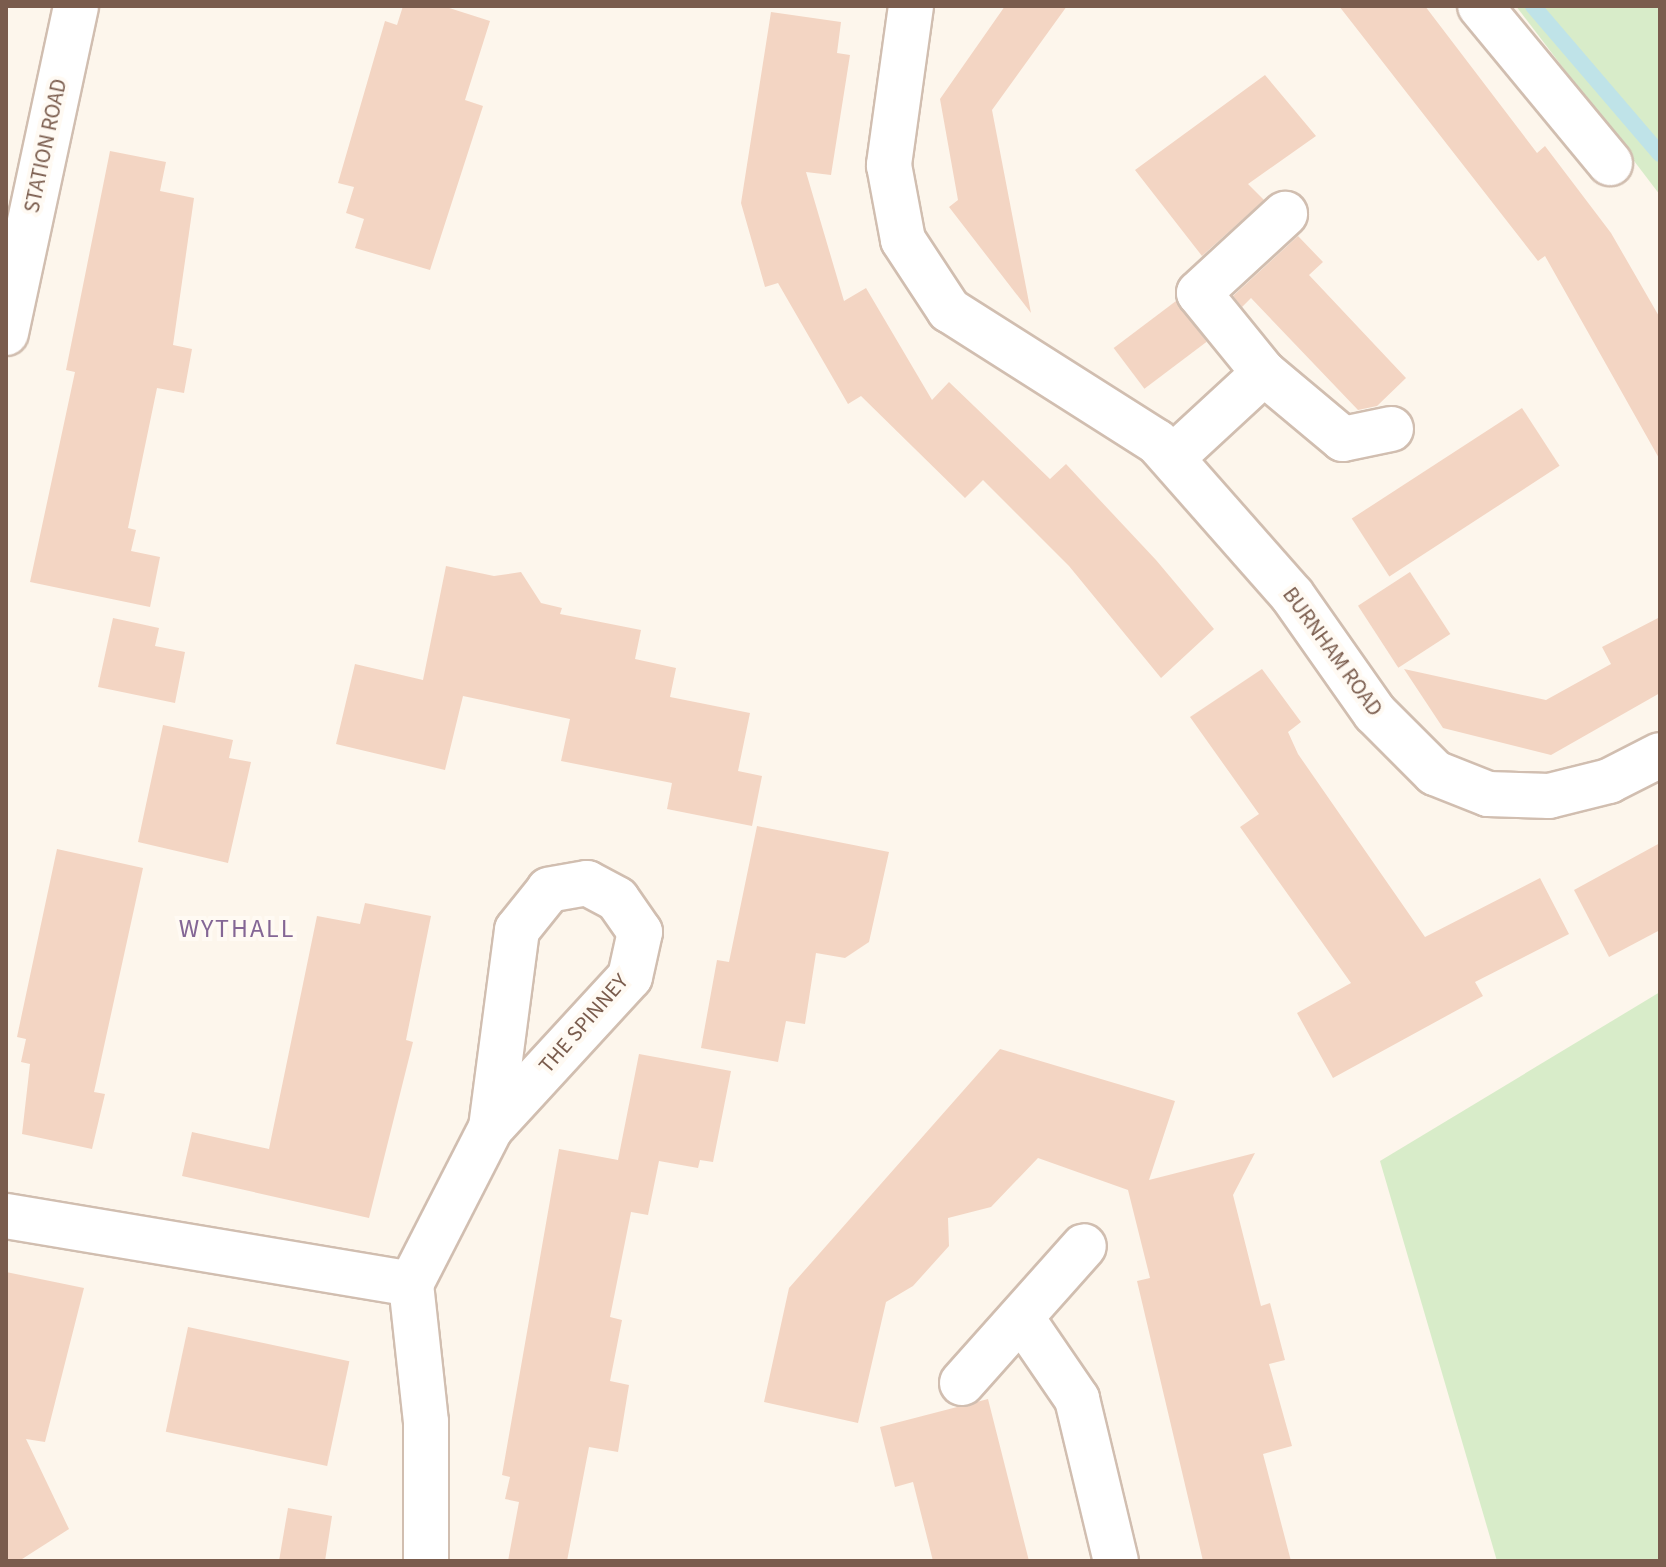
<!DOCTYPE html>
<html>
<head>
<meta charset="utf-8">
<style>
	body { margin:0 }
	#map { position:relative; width:1666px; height:1567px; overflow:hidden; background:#fdf6ec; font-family:"Source Sans 3",sans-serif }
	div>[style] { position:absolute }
	.green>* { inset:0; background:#d8ecc9 }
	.stream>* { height:16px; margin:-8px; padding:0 8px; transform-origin:8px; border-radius:8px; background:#bfe3e8 }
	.building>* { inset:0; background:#f3d5c3; transform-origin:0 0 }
	.roads { filter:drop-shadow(2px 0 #d1beb0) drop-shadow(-2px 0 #d1beb0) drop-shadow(0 2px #d1beb0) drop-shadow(0 -2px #d1beb0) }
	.minor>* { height:44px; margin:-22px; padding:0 22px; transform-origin:22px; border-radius:22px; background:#fff }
	.tertiary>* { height:44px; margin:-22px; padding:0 22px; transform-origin:22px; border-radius:22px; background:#fff }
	span { translate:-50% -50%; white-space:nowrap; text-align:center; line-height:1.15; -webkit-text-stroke:8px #fffaf3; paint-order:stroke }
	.street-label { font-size:22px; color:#7a5c4d }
	.quarter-label { font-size:26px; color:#846695; letter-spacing:2px }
	.frame { position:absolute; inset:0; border:8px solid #7a5c4d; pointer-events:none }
</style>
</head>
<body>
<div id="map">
	<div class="green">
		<i style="clip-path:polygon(1516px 6px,1660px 6px,1660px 195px)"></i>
		<i style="clip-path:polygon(1660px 992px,1660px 1561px,1497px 1561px,1380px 1161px)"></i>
	</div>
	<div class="stream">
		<i style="left:1533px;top:6px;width:195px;rotate:49.4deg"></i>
	</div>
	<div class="building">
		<i style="clip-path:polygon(403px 6px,443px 6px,490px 21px,465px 100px,483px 106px,430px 270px,355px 248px,364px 219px,346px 213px,354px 187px,338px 183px,385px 21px,397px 25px)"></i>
		<i style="clip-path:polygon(1005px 6px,1067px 6px,992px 110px,1031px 313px,949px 207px,958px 200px,940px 99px)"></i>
		<i style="clip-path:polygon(1339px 6px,1425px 6px,1537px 153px,1545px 146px,1611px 233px,1660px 318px,1660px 460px,1545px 256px,1538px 261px)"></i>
		<i style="clip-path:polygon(771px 12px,841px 22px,837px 53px,850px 55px,831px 175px,806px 172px,844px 301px,866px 288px,932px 400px,949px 382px,1050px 479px,1066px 464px,1156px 560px,1214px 629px,1161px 678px,1069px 566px,983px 480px,965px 498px,861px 396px,848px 404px,778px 283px,765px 287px,741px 203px)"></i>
		<i style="clip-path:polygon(1265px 75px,1316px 136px,1248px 184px,1264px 200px,1202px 256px,1135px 170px)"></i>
		<i style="clip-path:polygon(110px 151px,166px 162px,160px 191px,194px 198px,173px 345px,192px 349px,184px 393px,157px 388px,128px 528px,136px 530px,131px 551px,160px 557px,150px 607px,30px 582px,75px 372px,66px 370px)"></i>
		<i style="clip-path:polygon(1298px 236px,1323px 262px,1309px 275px,1406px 378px,1377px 406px,1358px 410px,1251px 298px,1242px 307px,1233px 296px)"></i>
		<i style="left:1176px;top:301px;width:51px;height:78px;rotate:53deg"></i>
		<i style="left:1522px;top:408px;width:69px;height:203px;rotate:57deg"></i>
		<i style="clip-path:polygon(446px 566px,494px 576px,521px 572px,541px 603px,562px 608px,560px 614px,641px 630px,635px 659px,676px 668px,670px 697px,750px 713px,738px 771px,762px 776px,752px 826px,667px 809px,672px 783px,561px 761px,570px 719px,463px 696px,445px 770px,336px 744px,355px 664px,423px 680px)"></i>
		<i style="left:1410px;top:572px;width:74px;height:62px;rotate:57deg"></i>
		<i style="clip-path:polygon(1660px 617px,1660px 693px,1551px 755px,1443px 728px,1404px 669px,1546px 700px,1611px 664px,1602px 647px)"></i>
		<i style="clip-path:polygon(113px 618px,159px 628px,155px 646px,185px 652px,175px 703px,98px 687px)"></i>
		<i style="clip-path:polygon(1262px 669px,1301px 722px,1288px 732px,1298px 754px,1425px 937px,1540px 878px,1569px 934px,1475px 982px,1483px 996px,1333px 1078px,1297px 1013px,1351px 983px,1240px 827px,1259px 814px,1190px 717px)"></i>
		<i style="clip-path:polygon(163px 725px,233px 740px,229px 758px,251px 762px,228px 863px,138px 842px)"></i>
		<i style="clip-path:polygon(757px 826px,889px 852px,869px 942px,845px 958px,816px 953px,805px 1024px,786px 1021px,778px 1062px,701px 1048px,717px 960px,729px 962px)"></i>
		<i style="clip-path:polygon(1660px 843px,1660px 930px,1609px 957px,1574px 890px)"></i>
		<i style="clip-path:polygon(57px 849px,143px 868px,94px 1092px,105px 1094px,92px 1149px,22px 1134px,30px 1064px,21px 1062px,26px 1039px,17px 1037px)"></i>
		<i style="clip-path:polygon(365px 903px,431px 916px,406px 1040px,413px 1042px,369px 1218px,182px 1176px,192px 1132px,269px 1149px,317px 916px,360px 924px)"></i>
		<i style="clip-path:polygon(1000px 1049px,1175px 1101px,1149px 1180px,1255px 1153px,1233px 1195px,1261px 1306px,1270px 1303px,1285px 1360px,1269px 1364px,1292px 1446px,1263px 1454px,1291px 1561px,1203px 1561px,1137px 1281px,1150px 1278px,1128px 1190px,1038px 1158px,991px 1207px,948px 1218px,949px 1246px,913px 1286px,886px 1302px,858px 1423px,764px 1402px,789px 1288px)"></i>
		<i style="clip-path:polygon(639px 1054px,731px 1071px,713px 1162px,700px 1160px,698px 1168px,659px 1161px,648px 1215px,631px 1212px,610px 1317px,622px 1320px,610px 1381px,629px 1385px,618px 1452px,589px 1447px,567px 1561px,508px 1561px,519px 1502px,505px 1499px,510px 1477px,502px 1475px,559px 1149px,618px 1160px)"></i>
		<i style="clip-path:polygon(6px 1272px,84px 1288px,45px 1442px,26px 1439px,69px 1529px,19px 1561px,6px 1561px)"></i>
		<i style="left:188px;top:1327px;width:165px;height:107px;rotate:12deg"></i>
		<i style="clip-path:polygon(988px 1399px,1029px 1561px,933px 1561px,913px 1482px,895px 1487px,880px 1427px)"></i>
		<i style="clip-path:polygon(288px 1508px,332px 1516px,325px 1561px,279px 1561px)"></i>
	</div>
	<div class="roads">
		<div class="minor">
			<i style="left:911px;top:6px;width:161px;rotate:97.9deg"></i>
			<i style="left:889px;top:165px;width:76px;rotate:79.4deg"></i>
			<i style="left:903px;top:240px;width:84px;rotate:56.7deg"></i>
			<i style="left:949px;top:310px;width:246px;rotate:32.4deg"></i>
			<i style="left:1157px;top:442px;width:204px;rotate:48.6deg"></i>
			<i style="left:1292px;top:595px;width:144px;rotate:54.9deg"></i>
			<i style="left:1375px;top:713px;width:85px;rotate:45deg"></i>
			<i style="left:1435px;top:773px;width:57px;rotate:21.6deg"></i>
			<i style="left:1488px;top:794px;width:61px;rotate:1.9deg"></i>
			<i style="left:1549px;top:796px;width:62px;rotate:-14deg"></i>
			<i style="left:1609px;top:781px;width:57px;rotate:-27deg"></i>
			<i style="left:1480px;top:6px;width:204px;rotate:50.4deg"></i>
			<i style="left:1264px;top:373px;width:103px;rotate:-129.1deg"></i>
			<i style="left:1199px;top:293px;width:117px;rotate:-42.6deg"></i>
			<i style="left:1173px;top:457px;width:124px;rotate:-42.7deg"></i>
			<i style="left:1264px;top:373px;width:103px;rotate:39.9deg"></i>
			<i style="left:1343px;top:439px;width:49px;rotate:-11.8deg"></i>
			<i style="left:6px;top:1216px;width:411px;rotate:9.5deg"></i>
			<i style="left:411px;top:1284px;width:139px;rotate:83.8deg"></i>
			<i style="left:426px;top:1422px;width:139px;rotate:90deg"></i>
			<i style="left:411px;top:1284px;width:175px;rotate:-62.9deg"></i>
			<i style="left:491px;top:1128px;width:205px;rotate:-47.4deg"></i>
			<i style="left:630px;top:977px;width:46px;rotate:-77.5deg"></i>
			<i style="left:640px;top:932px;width:40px;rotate:-124.9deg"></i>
			<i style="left:617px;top:899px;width:34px;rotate:-152deg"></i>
			<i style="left:587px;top:883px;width:39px;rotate:170deg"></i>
			<i style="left:549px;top:890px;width:51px;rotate:128.7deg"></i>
			<i style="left:517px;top:930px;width:200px;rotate:97.5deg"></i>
			<i style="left:1023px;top:1320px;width:96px;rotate:55.6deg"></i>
			<i style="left:1077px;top:1399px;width:167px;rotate:76.5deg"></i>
			<i style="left:962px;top:1383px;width:183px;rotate:-48.3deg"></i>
		</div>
		<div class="tertiary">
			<i style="left:6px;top:333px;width:334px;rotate:-77.9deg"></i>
		</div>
	</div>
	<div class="street-label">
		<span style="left:46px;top:146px;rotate:-78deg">STATION ROAD</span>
		<span style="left:1332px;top:652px;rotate:54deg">BURNHAM ROAD</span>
		<span style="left:584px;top:1024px;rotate:-49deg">THE SPINNEY</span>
	</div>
	<div class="quarter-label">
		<span style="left:237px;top:929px">WYTHALL</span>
	</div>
	<div class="frame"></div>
</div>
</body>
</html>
